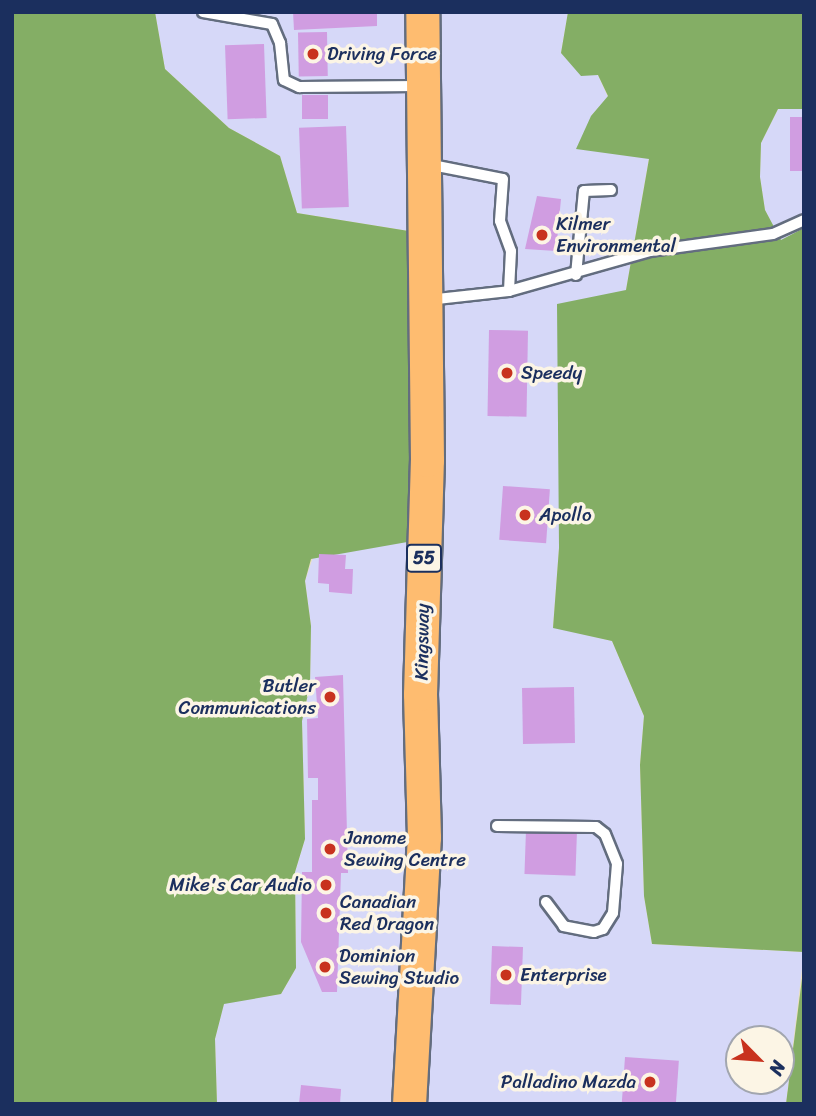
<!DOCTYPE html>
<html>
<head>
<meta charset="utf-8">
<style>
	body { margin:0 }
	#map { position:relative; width:816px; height:1116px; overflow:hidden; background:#eae0bc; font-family:Sriracha,sans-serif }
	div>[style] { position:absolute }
	.built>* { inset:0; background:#d6d8f8 }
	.forest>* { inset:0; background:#84ae65 }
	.building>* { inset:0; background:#d09de1; transform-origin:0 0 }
	.roads { filter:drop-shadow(2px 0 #636d7f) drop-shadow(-2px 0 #636d7f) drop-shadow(0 2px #636d7f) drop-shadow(0 -2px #636d7f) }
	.lane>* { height:10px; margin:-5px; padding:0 5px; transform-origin:5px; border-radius:5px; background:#fff }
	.primary>* { height:33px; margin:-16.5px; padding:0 16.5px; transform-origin:16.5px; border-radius:16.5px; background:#febc70 }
	.dots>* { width:19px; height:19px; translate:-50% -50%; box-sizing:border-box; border:4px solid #fcf5e5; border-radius:50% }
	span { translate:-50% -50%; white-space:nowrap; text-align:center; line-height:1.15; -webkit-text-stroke:7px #fcf5e5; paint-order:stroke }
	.shield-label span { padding:2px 5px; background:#fcf5e5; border:2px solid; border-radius:5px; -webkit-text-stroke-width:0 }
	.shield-label { font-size:18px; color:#1b2f5e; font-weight:700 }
	.poi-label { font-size:19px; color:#1b2f5e }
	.left { translate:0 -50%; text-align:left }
	.right { translate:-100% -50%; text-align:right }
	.street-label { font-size:19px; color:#1b2f5e }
	.frame { position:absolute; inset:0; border:14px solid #1b2f5e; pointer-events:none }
	.north { position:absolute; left:725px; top:1025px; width:70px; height:70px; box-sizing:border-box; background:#fcf5e5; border:2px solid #a2a6af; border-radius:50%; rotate:115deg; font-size:19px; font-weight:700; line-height:28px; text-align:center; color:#1b2f5e }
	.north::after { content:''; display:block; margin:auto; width:24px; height:32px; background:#c8321e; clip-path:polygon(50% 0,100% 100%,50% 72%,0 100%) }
</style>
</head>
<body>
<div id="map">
	<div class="built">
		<i style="clip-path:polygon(evenodd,155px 12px,568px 12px,561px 53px,598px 75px,608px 97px,591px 116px,649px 158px,626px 290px,559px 548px,553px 627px,612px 641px,644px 716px,640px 765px,644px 896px,652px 944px,804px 952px,786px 1104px,217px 1104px,215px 1039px,224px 1003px,281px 994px,296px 968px,295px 872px,305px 839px,302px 721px,310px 685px,311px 626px,305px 581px,421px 233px,297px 213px,280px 156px,229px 128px,165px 69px,155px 12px,739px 1039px,781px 1039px,781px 1081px,739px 1081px,739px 1039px)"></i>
		<i style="clip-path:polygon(778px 109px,804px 109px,804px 228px,781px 241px,765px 210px,760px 177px,761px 143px)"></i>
	</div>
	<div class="forest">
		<i style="clip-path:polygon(12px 12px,155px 12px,165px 69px,229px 128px,280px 156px,297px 213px,421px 233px,413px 541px,311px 559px,305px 581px,311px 626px,310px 685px,302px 721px,305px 839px,295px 872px,296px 968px,281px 994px,224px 1004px,215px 1039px,217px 1104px,12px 1104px)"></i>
		<i style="clip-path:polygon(568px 12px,804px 12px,804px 109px,778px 109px,761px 143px,760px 177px,765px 210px,781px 240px,804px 228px,804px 952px,652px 944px,644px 896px,640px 765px,644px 716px,612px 641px,553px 628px,559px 548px,557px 304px,626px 290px,649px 159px,576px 149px,591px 116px,608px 96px,598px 75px,581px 76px,561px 53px)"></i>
		<i style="clip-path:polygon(804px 963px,804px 1104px,786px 1104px)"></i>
	</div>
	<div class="building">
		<i style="clip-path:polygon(293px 12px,377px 12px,377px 26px,294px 30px)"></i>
		<i style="left:327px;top:32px;width:44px;height:29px;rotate:89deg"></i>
		<i style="left:264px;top:44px;width:74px;height:39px;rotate:88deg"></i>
		<i style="left:302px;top:95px;width:26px;height:24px"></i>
		<i style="left:804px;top:117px;width:54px;height:14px;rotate:90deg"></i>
		<i style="left:346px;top:126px;width:81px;height:47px;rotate:88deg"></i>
		<i style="clip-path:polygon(537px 196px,561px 199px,556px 251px,525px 249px)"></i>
		<i style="left:489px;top:330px;width:39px;height:86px;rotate:1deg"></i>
		<i style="left:503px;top:486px;width:47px;height:54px;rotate:4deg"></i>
		<i style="clip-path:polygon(319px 554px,346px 555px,345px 569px,353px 569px,352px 594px,329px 592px,329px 584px,318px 583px)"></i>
		<i style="clip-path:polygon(343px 675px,348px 873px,341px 873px,337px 992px,322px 992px,301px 942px,302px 872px,312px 872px,312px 800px,318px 800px,318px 778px,308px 778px,307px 719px,318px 718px,315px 677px)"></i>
		<i style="left:574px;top:687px;width:56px;height:52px;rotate:89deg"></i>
		<i style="left:526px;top:830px;width:51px;height:44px;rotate:2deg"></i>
		<i style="left:492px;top:946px;width:31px;height:58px;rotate:2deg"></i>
		<i style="left:625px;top:1057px;width:54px;height:47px;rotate:4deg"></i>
		<i style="clip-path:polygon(301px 1085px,341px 1089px,340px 1104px,299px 1104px)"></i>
	</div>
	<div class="roads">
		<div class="lane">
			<i style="left:203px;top:12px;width:70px;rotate:9.9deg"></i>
			<i style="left:272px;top:24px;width:21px;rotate:67deg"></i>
			<i style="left:280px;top:43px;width:37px;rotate:84deg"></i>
			<i style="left:284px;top:80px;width:17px;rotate:25deg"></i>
			<i style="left:299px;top:87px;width:119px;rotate:-0.5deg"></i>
			<i style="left:427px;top:164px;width:77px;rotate:11.2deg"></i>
			<i style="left:503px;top:179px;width:42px;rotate:94.1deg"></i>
			<i style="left:500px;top:221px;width:32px;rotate:70deg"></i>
			<i style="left:511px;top:251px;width:40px;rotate:92.9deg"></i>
			<i style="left:576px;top:275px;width:84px;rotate:-84.6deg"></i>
			<i style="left:584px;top:191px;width:27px;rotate:-2deg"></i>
			<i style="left:428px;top:300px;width:81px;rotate:-6.3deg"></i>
			<i style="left:509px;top:291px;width:147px;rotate:-15.8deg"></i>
			<i style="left:650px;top:251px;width:124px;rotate:-7.9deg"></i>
			<i style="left:773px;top:234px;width:34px;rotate:-24deg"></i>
			<i style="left:497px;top:826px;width:99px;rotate:0.6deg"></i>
			<i style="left:596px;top:827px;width:11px;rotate:38deg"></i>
			<i style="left:605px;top:834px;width:32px;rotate:68deg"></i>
			<i style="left:617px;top:864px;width:49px;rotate:94.7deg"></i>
			<i style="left:613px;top:913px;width:19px;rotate:122deg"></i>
			<i style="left:603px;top:929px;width:9px;rotate:162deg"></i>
			<i style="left:594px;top:932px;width:31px;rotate:-169deg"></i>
			<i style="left:564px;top:926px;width:30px;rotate:-127deg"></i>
		</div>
		<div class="primary">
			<i style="left:409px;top:1104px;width:267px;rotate:-86.8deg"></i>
			<i style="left:424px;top:837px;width:143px;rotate:-91.6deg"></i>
			<i style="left:420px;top:694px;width:234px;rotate:-88.3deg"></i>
			<i style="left:427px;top:460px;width:448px;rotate:-90.6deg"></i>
		</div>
	</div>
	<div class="dots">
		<i style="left:313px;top:54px;background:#c8321e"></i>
		<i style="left:542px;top:235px;background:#c8321e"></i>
		<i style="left:507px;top:373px;background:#c8321e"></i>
		<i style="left:525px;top:515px;background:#c8321e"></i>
		<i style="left:330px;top:697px;background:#c8321e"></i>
		<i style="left:330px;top:849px;background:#c8321e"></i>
		<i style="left:326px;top:885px;background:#c8321e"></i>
		<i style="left:326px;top:913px;background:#c8321e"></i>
		<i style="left:325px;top:967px;background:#c8321e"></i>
		<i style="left:506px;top:975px;background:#c8321e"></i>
		<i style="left:650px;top:1082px;background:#c8321e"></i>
	</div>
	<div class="shield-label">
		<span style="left:424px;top:558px">55</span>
	</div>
	<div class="poi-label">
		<span class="left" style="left:327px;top:54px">Driving Force</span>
		<span class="left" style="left:556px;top:235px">Kilmer<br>Environmental</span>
		<span class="left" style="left:521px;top:373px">Speedy</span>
		<span class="left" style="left:539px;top:515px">Apollo</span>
		<span class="right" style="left:316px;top:697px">Butler<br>Communications</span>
		<span class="left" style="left:344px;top:849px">Janome<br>Sewing Centre</span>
		<span class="right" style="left:312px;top:885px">Mike's Car Audio</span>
		<span class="left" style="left:340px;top:913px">Canadian<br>Red Dragon</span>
		<span class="left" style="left:339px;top:967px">Dominion<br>Sewing Studio</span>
		<span class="left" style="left:520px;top:975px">Enterprise</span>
		<span class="right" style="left:636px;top:1082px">Palladino Mazda</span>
	</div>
	<div class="street-label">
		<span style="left:422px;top:642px;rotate:-89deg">Kingsway</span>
	</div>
	<div class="frame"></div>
	<div class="north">N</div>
</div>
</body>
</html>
